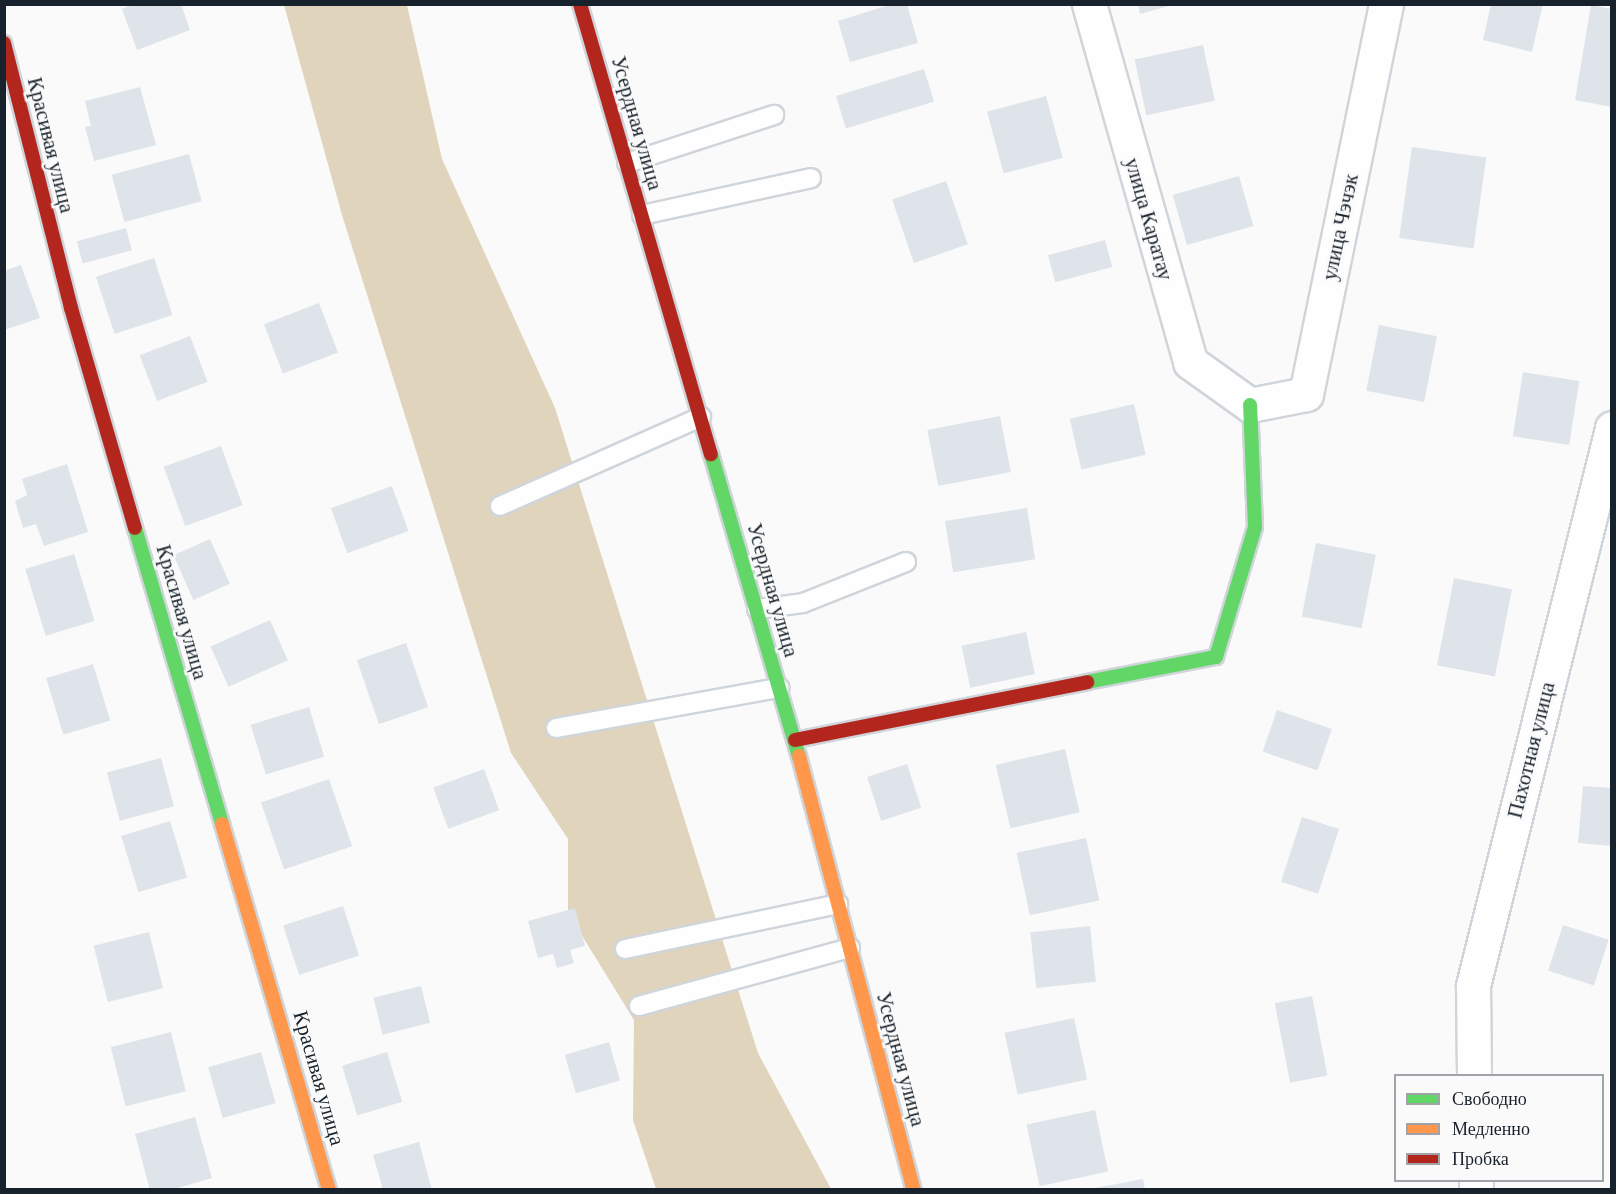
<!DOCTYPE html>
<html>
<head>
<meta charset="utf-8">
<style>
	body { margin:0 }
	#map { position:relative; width:1616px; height:1194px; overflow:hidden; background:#fafafa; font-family:"Crimson Pro",serif }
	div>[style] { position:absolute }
	.forest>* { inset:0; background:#e0d4bc }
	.building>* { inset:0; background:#dee4e9; transform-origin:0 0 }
	.roads { filter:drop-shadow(2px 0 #cfd5da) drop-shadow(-2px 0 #cfd5da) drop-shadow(0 2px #cfd5da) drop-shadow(0 -2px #cfd5da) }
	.lane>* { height:18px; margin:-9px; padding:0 9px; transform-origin:9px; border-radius:9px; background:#fefefe }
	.street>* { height:33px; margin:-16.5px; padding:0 16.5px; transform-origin:16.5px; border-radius:16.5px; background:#fefefe }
	.fast>* { height:14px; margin:-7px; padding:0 7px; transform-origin:7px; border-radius:7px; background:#63d668 }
	.slow>* { height:14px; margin:-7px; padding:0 7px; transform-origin:7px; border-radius:7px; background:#ff974d }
	.jam>* { height:14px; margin:-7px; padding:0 7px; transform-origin:7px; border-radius:7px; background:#b3261e }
	span { translate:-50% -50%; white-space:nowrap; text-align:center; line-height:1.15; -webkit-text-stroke:5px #fafafa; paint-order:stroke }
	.street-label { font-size:21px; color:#18222c }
	.frame { position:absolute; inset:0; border:6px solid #18222c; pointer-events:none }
	.legend { position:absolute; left:1394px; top:1074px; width:210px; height:108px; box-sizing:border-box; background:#fafafa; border:2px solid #a0a4a8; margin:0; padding:8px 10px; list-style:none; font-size:18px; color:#18222c }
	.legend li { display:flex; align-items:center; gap:12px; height:30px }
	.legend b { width:30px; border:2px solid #a0a4a8 }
</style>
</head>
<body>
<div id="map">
	<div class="forest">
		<i style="clip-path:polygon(284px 5px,407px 5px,442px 159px,555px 408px,758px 1053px,831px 1189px,656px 1189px,633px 1120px,634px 1020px,568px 913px,568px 839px,511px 753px,342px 215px)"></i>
	</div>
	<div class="building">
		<i style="clip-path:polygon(133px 4px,181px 4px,190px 30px,137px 50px,122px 9px)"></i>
		<i style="clip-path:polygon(892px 4px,907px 4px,918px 43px,850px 62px,838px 21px)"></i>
		<i style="clip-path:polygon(1138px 4px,1172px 4px,1172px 5px,1140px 14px)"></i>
		<i style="clip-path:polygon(1491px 4px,1543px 4px,1532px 52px,1483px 40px)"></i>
		<i style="clip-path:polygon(1591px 5px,1612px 9px,1612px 107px,1575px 100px)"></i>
		<i style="left:1203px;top:45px;width:57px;height:70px;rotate:78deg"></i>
		<i style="left:924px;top:69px;width:34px;height:92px;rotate:73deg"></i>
		<i style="clip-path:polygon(140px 87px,156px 145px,94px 161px,85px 127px,91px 126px,85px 101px)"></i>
		<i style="left:1046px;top:96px;width:64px;height:61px;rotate:75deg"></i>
		<i style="left:1412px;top:147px;width:75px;height:92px;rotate:8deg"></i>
		<i style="left:189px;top:154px;width:49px;height:80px;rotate:75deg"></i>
		<i style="left:1239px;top:176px;width:52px;height:69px;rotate:74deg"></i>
		<i style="left:946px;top:181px;width:67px;height:57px;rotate:71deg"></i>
		<i style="left:126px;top:228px;width:23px;height:51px;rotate:75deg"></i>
		<i style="left:1105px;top:240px;width:28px;height:59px;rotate:75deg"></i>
		<i style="left:154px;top:258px;width:60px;height:61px;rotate:72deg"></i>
		<i style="clip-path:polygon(21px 265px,40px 318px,4px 330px,4px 271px)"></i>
		<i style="left:319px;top:303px;width:53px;height:59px;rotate:69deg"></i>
		<i style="left:1379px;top:325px;width:59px;height:67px;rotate:11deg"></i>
		<i style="left:190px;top:336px;width:49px;height:54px;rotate:69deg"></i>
		<i style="left:1523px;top:372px;width:57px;height:65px;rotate:9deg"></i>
		<i style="left:1134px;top:404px;width:52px;height:66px;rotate:77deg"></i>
		<i style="left:1000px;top:416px;width:57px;height:74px;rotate:79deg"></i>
		<i style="left:221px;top:446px;width:63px;height:61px;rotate:70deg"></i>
		<i style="clip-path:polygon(67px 464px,88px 532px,44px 546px,36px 524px,23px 528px,15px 501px,27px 495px,22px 479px)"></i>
		<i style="left:392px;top:486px;width:48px;height:65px;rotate:70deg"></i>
		<i style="left:1027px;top:508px;width:52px;height:83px;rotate:81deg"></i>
		<i style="left:210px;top:539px;width:49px;height:40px;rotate:66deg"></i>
		<i style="left:1316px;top:543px;width:61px;height:75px;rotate:11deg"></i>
		<i style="left:74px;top:554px;width:70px;height:51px;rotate:73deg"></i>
		<i style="left:1454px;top:578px;width:59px;height:89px;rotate:11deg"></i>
		<i style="left:270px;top:620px;width:44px;height:65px;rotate:66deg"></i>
		<i style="left:1026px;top:632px;width:43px;height:66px;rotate:78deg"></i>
		<i style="left:406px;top:643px;width:68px;height:52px;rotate:71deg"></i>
		<i style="left:93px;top:664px;width:59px;height:49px;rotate:73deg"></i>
		<i style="left:309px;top:707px;width:52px;height:61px;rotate:73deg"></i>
		<i style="left:1277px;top:710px;width:58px;height:44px;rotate:19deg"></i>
		<i style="left:1065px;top:749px;width:65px;height:71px;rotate:77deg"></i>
		<i style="left:161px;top:758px;width:50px;height:56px;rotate:75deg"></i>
		<i style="left:907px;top:764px;width:46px;height:42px;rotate:72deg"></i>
		<i style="left:484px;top:769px;width:44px;height:54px;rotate:70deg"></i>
		<i style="left:329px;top:779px;width:71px;height:72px;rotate:71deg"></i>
		<i style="clip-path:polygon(1583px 786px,1612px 788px,1612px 846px,1578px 843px)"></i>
		<i style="left:1302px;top:817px;width:39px;height:68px;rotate:18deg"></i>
		<i style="left:170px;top:821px;width:59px;height:51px;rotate:73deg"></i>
		<i style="left:1086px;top:838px;width:64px;height:71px;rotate:78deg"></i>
		<i style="left:343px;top:906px;width:52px;height:63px;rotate:72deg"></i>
		<i style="clip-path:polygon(575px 908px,585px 946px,570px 950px,574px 963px,557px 968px,553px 954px,538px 958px,528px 921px)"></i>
		<i style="left:1563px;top:925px;width:48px;height:48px;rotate:18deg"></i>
		<i style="left:1090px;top:926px;width:56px;height:60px;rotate:84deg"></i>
		<i style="left:149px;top:932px;width:58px;height:57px;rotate:76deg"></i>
		<i style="left:421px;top:986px;width:38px;height:49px;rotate:76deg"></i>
		<i style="left:1312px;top:996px;width:81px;height:38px;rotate:79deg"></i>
		<i style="left:1074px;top:1018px;width:63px;height:71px;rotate:78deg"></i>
		<i style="left:171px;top:1032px;width:61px;height:62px;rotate:76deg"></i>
		<i style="left:609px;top:1042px;width:40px;height:46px;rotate:74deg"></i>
		<i style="left:261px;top:1052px;width:53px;height:55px;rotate:74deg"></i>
		<i style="left:387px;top:1052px;width:52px;height:47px;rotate:73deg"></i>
		<i style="left:1095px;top:1110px;width:63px;height:70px;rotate:78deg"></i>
		<i style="clip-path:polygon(195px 1117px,212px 1178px,171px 1190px,150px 1190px,135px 1134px)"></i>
		<i style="clip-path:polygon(419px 1142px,432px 1190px,383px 1190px,373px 1155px)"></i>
		<i style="clip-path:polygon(1143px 1179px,1145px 1190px,1095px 1190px,1095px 1188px)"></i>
	</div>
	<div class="roads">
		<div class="lane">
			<i style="left:627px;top:163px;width:155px;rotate:-18.1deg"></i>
			<i style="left:642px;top:215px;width:173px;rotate:-12.3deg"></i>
			<i style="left:500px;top:506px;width:220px;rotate:-23.9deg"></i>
			<i style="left:757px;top:609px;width:46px;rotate:-7.4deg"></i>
			<i style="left:803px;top:603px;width:111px;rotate:-21.7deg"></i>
			<i style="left:556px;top:728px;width:227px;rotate:-10.2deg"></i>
			<i style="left:625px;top:949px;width:218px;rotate:-11.9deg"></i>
			<i style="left:639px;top:1006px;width:219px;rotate:-15.4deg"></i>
		</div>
		<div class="street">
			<i style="left:1089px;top:4px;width:372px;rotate:74.2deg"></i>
			<i style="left:1190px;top:362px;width:74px;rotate:35.6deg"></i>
			<i style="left:1250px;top:405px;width:57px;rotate:-11.1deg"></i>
			<i style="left:1306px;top:394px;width:398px;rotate:-78.4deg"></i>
			<i style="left:1474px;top:1076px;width:90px;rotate:-90.6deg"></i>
			<i style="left:1473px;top:986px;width:575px;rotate:-76.01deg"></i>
			<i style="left:1476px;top:1180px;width:10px;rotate:90deg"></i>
		</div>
		<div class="fast">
			<i style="left:711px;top:454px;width:315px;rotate:73.8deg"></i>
			<i style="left:135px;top:528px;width:309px;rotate:73.6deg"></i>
			<i style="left:1087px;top:682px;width:131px;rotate:-11deg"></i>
			<i style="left:1216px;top:657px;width:136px;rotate:-73.3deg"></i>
			<i style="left:1255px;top:527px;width:122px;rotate:-92.3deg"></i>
		</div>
		<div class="slow">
			<i style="left:799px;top:756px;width:449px;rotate:75.2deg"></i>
			<i style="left:222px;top:824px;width:381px;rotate:73.7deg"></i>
		</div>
		<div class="jam">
			<i style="left:580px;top:4px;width:469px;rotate:73.8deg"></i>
			<i style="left:4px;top:43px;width:273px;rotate:75.8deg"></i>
			<i style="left:71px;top:308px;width:229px;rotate:73.8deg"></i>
			<i style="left:795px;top:740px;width:298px;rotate:-11.2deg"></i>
		</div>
	</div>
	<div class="street-label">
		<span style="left:637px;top:123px;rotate:74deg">Усердная улица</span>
		<span style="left:51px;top:145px;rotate:76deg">Красивая улица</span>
		<span style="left:1149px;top:219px;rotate:74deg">улица Каратау</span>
		<span style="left:1340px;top:227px;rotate:-78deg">улица Чэчэк</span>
		<span style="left:773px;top:590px;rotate:74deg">Усердная улица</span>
		<span style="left:182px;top:612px;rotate:74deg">Красивая улица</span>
		<span style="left:1531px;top:750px;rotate:-76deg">Пахотная улица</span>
		<span style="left:901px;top:1059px;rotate:75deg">Усердная улица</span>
		<span style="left:319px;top:1078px;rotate:74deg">Красивая улица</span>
	</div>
	<div class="frame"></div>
	<ul class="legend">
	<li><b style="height:8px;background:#63d668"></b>Свободно</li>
	<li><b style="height:8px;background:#ff974d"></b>Медленно</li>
	<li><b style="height:8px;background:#b3261e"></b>Пробка</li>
	</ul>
</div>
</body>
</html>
